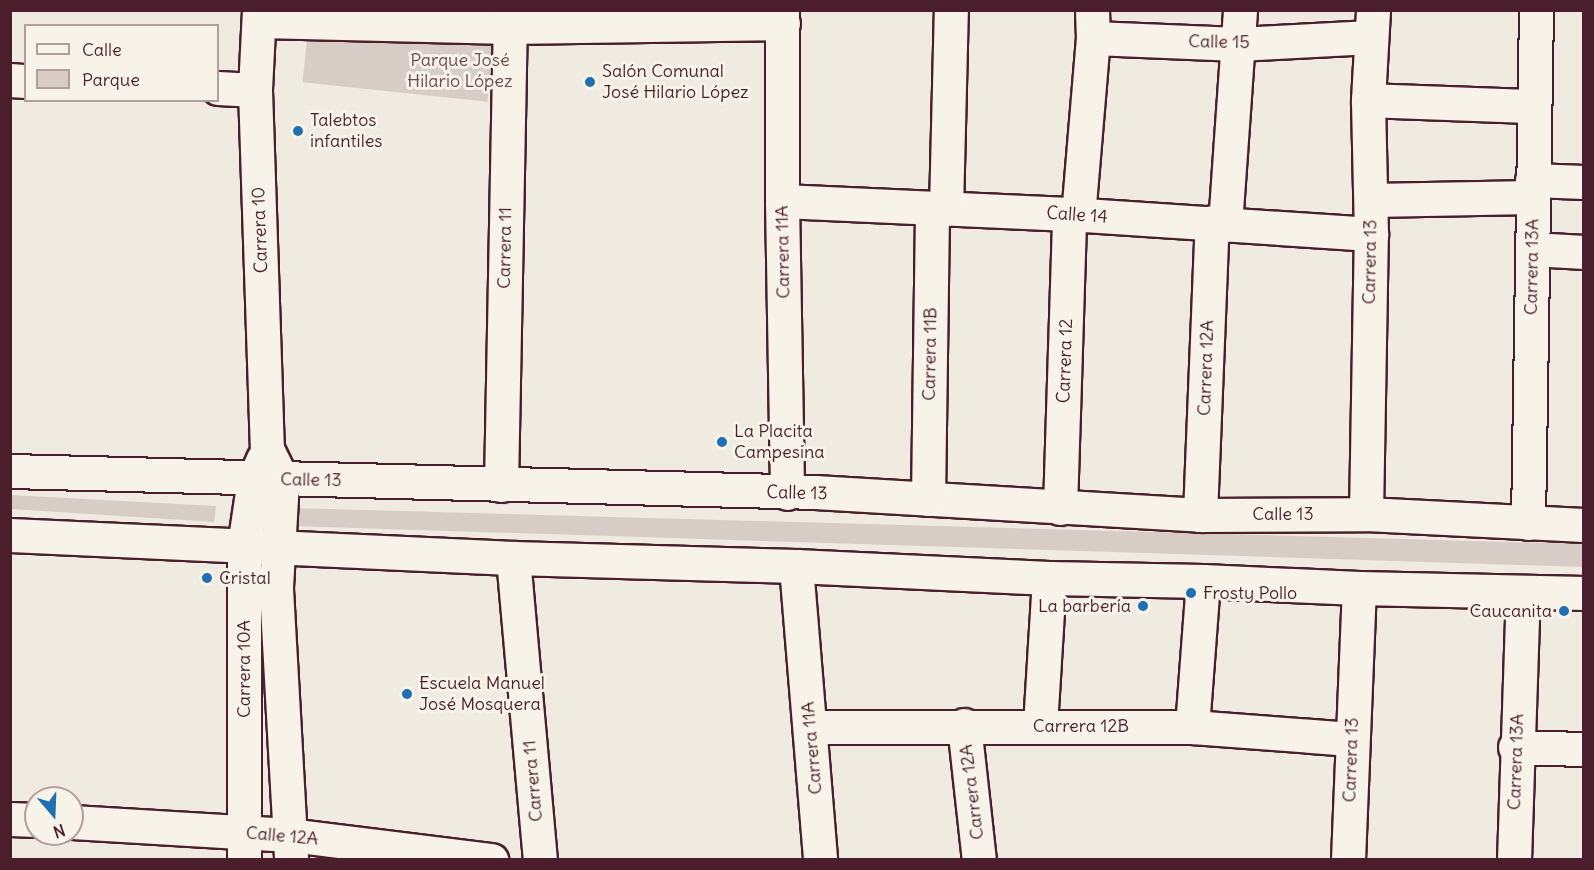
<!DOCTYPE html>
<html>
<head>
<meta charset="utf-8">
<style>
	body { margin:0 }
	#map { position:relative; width:1594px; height:870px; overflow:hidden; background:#f0ebe0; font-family:Delius,sans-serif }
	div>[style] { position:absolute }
	.green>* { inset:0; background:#d8cdc6; transform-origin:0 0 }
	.roads { filter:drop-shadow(2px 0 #4a1f2b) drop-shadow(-2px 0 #4a1f2b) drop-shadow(0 2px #4a1f2b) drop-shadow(0 -2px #4a1f2b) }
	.minor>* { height:33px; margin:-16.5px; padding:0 16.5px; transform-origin:16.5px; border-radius:16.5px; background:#f7f3e8 }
	.dots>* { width:16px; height:16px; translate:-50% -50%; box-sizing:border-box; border:3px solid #f7f3e8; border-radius:50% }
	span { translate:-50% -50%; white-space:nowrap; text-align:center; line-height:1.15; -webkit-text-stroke:6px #f7f3e8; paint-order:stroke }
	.street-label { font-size:18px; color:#4a1f2b }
	.park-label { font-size:18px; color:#6e4a52 }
	.poi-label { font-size:18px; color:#4a1f2b }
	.left { translate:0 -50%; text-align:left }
	.right { translate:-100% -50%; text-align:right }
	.frame { position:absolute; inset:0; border:12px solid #4a1f2b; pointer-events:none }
	.legend { position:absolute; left:24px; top:24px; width:195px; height:78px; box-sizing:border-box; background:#f7f3e8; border:2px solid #b29e9c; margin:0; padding:8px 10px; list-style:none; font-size:18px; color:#4a1f2b }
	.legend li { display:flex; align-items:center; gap:12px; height:30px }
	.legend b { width:30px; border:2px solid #b29e9c }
	.north { position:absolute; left:24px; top:786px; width:60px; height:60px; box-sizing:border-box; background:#f7f3e8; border:2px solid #b29e9c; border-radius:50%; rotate:161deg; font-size:16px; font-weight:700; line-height:24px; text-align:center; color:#4a1f2b }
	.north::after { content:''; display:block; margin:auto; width:21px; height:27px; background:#1f6fb2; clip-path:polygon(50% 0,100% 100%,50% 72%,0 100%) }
</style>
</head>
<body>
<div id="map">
	<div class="green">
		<i style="left:494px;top:40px;width:62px;height:186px;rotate:96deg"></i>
		<i style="clip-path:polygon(10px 495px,216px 506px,214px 522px,11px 509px)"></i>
		<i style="clip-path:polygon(293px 508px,1583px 544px,1584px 567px,292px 526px)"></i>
	</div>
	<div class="roads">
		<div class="minor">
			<i style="left:259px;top:10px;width:80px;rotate:92.9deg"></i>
			<i style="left:255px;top:90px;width:359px;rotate:88.1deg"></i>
			<i style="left:267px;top:449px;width:34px;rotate:64deg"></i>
			<i style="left:282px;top:480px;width:109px;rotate:93.2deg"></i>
			<i style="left:276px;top:589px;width:271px;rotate:86.8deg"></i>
			<i style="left:782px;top:10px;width:191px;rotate:90deg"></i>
			<i style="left:782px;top:201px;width:292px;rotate:89deg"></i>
			<i style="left:1092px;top:10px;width:28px;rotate:88deg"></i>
			<i style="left:1093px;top:38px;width:145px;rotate:2.4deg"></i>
			<i style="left:1238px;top:44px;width:133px;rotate:-3deg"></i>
			<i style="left:260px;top:21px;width:249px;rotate:1.4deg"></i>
			<i style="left:509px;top:27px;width:274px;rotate:-0.8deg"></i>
			<i style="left:10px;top:80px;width:16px;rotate:4deg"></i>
			<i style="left:218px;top:88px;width:37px;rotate:3deg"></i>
			<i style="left:1368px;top:100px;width:165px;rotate:2.1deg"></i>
			<i style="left:1532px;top:180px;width:52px;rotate:2.2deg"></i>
			<i style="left:1371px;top:200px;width:162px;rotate:-1.1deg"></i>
			<i style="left:782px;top:201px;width:287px;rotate:2.6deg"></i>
			<i style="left:1069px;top:214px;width:303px;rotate:3.8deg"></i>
			<i style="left:946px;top:209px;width:199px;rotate:-88.6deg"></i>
			<i style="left:1078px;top:216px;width:179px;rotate:-85.2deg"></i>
			<i style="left:1225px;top:225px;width:216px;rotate:-86deg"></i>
			<i style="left:1532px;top:249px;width:52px;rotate:3.3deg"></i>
			<i style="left:10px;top:471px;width:805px;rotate:1.49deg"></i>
			<i style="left:815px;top:492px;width:386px;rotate:3.4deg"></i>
			<i style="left:1200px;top:515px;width:166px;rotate:-0.3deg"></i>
			<i style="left:1366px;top:514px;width:218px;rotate:2.9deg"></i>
			<i style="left:501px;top:485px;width:475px;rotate:-88.9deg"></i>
			<i style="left:928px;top:499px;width:291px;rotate:-89.2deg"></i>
			<i style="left:1060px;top:508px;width:294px;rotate:-88.2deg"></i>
			<i style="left:1366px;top:514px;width:280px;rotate:-89deg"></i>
			<i style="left:1371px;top:234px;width:134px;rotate:-91.3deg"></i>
			<i style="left:1368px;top:100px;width:90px;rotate:-86.8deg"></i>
			<i style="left:1200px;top:515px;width:293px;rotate:-87.7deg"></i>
			<i style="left:1528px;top:523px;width:513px;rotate:-89.11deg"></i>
			<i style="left:10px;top:535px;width:504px;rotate:2.62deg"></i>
			<i style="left:513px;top:558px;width:283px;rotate:1.6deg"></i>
			<i style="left:796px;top:566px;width:253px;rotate:2.7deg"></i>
			<i style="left:1049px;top:578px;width:154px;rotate:1.1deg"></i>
			<i style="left:1203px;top:581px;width:156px;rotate:2.6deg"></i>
			<i style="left:1359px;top:588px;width:225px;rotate:1.3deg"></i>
			<i style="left:513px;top:558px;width:303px;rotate:84.9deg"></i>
			<i style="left:796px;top:566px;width:295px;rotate:85.3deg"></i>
			<i style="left:964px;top:725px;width:136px;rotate:83.7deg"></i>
			<i style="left:1040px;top:726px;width:148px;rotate:-86.5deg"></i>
			<i style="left:810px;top:727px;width:382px"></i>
			<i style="left:1192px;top:727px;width:159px;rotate:4.3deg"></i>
			<i style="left:1192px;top:727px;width:146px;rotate:-85.7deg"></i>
			<i style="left:1515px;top:747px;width:69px;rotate:1.7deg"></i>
			<i style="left:10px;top:819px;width:26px;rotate:2deg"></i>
			<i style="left:72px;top:822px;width:218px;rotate:3.4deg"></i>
			<i style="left:290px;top:835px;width:203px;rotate:7.1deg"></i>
			<i style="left:244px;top:860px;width:314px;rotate:-90deg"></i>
			<i style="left:244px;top:546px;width:68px;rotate:-81.5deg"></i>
			<i style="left:254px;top:479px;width:22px;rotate:-66deg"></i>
			<i style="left:1348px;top:860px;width:272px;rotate:-87.7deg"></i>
			<i style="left:1514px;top:860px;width:268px;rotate:-88.1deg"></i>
		</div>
	</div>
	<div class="dots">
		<i style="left:590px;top:82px;background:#1f6fb2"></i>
		<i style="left:298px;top:131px;background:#1f6fb2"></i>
		<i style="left:722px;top:442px;background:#1f6fb2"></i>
		<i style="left:207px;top:578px;background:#1f6fb2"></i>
		<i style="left:1191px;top:593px;background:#1f6fb2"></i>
		<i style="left:1143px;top:606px;background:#1f6fb2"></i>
		<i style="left:1564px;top:611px;background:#1f6fb2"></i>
		<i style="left:407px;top:694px;background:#1f6fb2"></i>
	</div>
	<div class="street-label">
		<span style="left:1219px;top:42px;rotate:1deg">Calle 15</span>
		<span style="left:1077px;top:215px;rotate:4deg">Calle 14</span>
		<span style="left:260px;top:230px;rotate:-92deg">Carrera 10</span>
		<span style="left:505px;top:248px;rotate:-89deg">Carrera 11</span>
		<span style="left:783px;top:252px;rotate:-91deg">Carrera 11A</span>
		<span style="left:1370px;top:262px;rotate:-89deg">Carrera 13</span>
		<span style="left:1532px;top:267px;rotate:-89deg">Carrera 13A</span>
		<span style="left:930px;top:354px;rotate:-89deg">Carrera 11B</span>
		<span style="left:1065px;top:361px;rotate:-88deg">Carrera 12</span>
		<span style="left:1206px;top:368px;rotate:-88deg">Carrera 12A</span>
		<span style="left:311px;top:480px;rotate:1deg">Calle 13</span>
		<span style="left:797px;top:493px;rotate:1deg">Calle 13</span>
		<span style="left:1283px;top:514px">Calle 13</span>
		<span style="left:244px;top:669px;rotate:-90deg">Carrera 10A</span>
		<span style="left:1081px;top:726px">Carrera 12B</span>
		<span style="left:812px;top:748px;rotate:-95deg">Carrera 11A</span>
		<span style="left:1351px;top:760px;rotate:-88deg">Carrera 13</span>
		<span style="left:1516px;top:762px;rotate:-88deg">Carrera 13A</span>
		<span style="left:533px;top:781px;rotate:-95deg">Carrera 11</span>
		<span style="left:972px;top:792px;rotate:-97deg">Carrera 12A</span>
		<span style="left:282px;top:836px;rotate:5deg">Calle 12A</span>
	</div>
	<div class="park-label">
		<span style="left:460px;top:71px">Parque José<br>Hilario López</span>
	</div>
	<div class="poi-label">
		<span class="left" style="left:602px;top:82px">Salón Comunal<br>José Hilario López</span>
		<span class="left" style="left:310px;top:131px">Talebtos<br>infantiles</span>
		<span class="left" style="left:734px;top:442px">La Placita<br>Campesina</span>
		<span class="left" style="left:219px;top:578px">Cristal</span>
		<span class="left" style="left:1203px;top:593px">Frosty Pollo</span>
		<span class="right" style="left:1131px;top:606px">La barbería</span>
		<span class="right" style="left:1552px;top:611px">Caucanita</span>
		<span class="left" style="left:419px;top:694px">Escuela Manuel<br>José Mosquera</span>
	</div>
	<div class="frame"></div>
	<ul class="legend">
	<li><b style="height:8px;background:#f7f3e8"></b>Calle</li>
	<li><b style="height:16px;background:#d8cdc6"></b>Parque</li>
	</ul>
	<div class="north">N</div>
</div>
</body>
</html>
